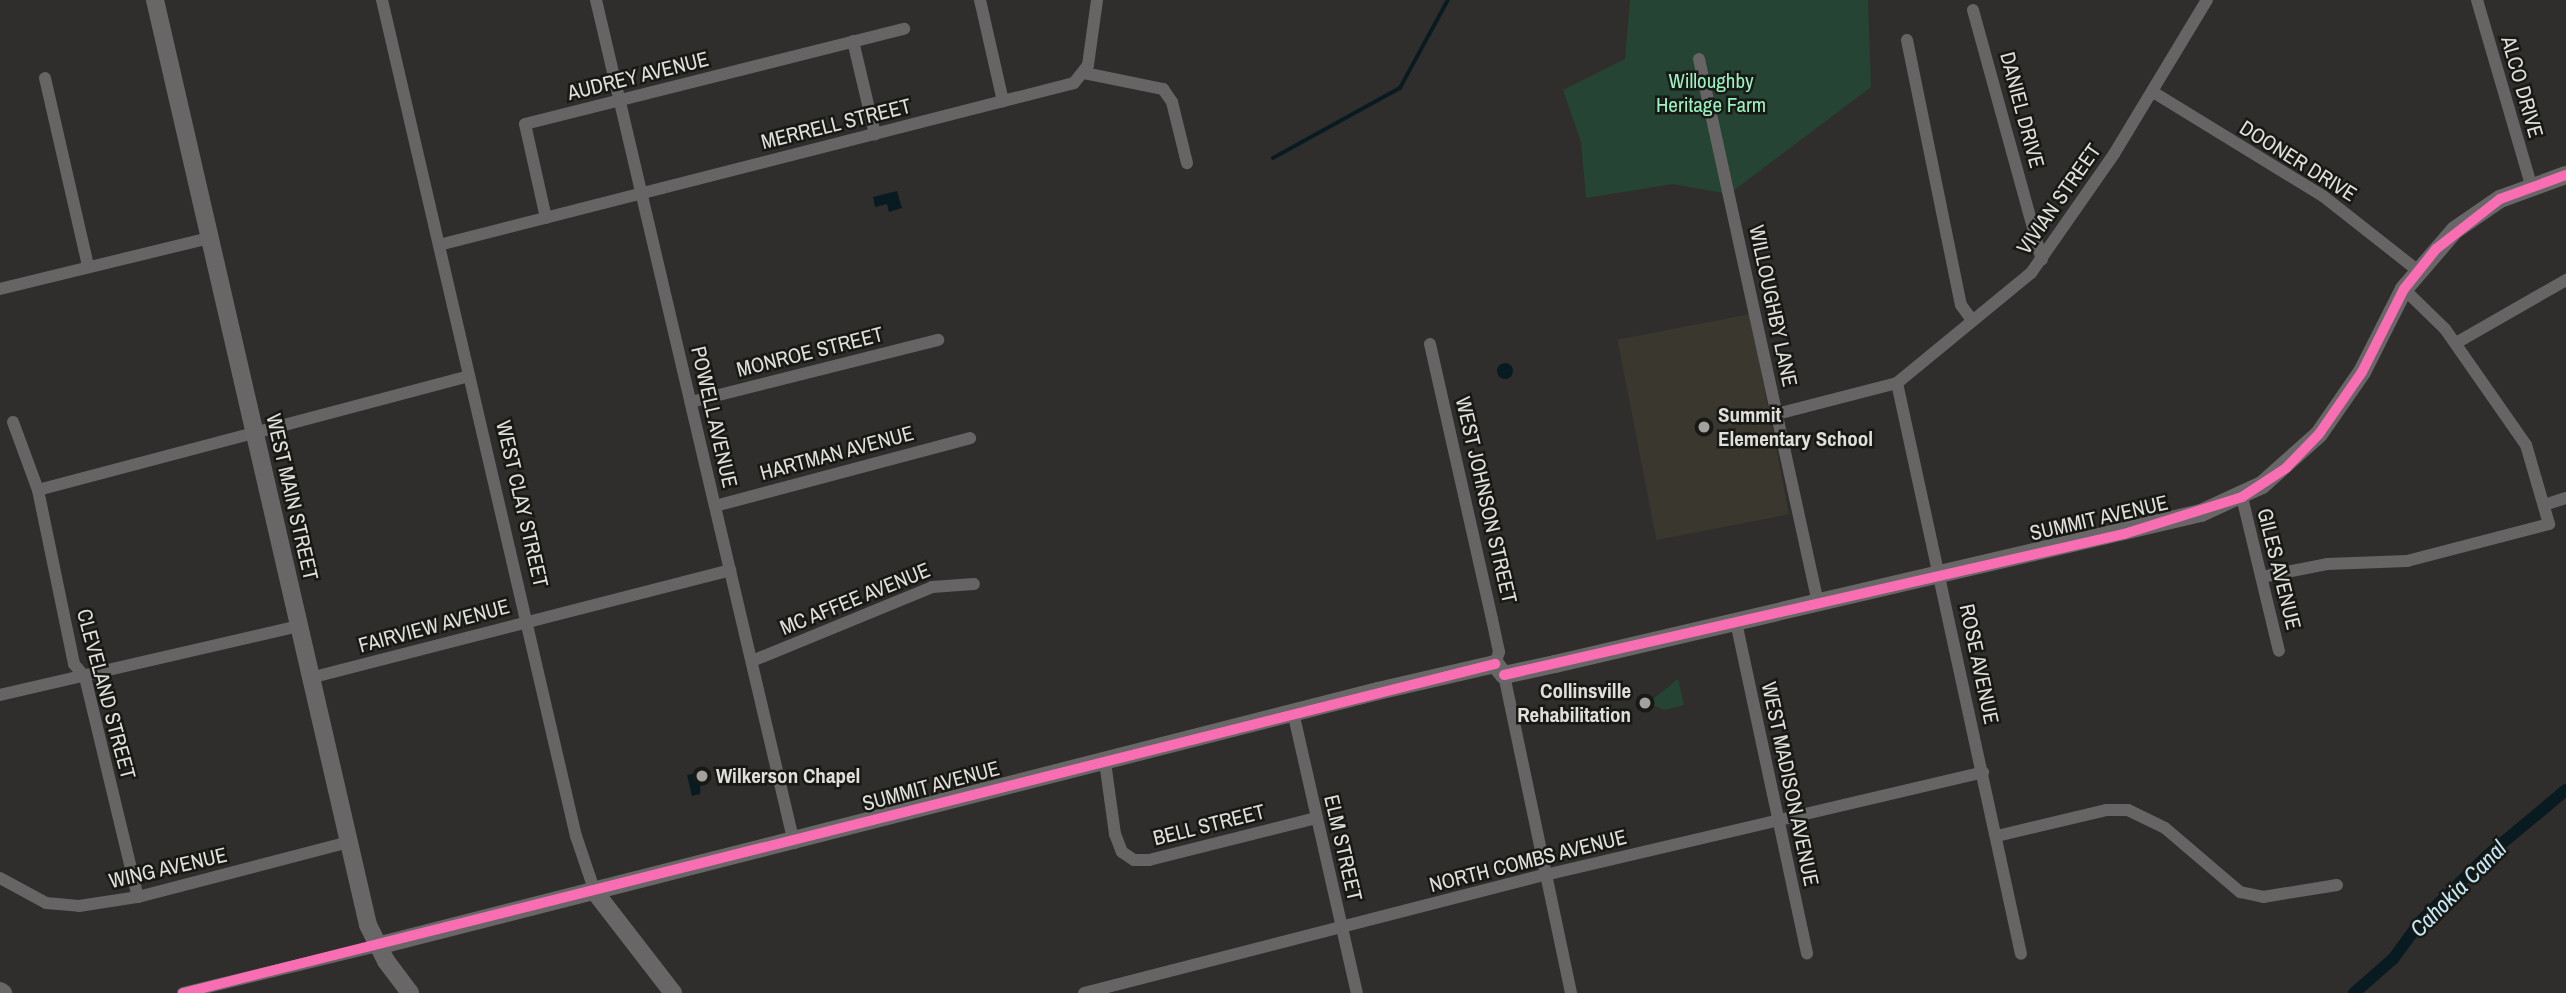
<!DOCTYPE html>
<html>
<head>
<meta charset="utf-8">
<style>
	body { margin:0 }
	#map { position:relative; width:2566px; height:993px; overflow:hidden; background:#302e2c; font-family:"Archivo Narrow",sans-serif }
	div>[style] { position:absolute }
	.built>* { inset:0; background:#3a372e; transform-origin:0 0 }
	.green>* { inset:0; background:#254433 }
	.water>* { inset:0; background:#071b21 }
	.round { border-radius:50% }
	.stream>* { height:3.5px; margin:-1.75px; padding:0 1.75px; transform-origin:1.75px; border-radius:1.75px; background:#071b21 }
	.canal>* { height:12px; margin:-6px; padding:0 6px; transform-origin:6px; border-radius:6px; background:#071b21 }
	.street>* { height:12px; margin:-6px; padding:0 6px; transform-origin:6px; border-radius:6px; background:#666464 }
	.secondary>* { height:18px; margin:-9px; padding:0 9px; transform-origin:9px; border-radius:9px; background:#686666 }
	.cycleway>* { height:10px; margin:-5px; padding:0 5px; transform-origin:5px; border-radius:5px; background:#f96db3 }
	.dots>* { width:19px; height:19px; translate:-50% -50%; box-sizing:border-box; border:4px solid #181815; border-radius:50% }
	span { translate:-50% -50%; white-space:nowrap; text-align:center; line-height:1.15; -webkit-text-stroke:5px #181815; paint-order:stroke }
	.street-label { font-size:21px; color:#e0dfdc }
	.park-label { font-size:21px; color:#9bf1c0 }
	.poi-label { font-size:21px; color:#e0dfdc; font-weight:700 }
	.left { translate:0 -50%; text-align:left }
	.right { translate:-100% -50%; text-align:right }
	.water-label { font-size:23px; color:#c3e9f6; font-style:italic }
</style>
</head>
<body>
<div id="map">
	<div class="built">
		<i style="left:1750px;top:314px;width:204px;height:135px;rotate:79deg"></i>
	</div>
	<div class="green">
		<i style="clip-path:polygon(1630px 0,1868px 0,1871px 87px,1729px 194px,1673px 184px,1586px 198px,1581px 142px,1563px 90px,1625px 59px)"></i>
		<i style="clip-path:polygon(1678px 679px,1684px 705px,1665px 710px,1648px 703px)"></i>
	</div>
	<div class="water">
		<i style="clip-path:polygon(897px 191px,902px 208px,889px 212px,887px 204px,875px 207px,873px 197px)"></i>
		<i class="round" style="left:1497px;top:363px;width:16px;height:16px"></i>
		<i style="clip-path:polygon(701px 772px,700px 794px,692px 796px,687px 775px)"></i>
	</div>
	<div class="stream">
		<i style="left:1273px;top:158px;width:145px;rotate:-28.9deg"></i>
		<i style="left:1400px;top:88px;width:100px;rotate:-61.4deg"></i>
	</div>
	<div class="canal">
		<i style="left:2354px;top:993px;width:52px;rotate:-41.1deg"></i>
		<i style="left:2393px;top:959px;width:47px;rotate:-53.6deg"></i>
		<i style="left:2421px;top:921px;width:94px;rotate:-44.6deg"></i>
		<i style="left:2488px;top:855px;width:102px;rotate:-39.8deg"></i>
	</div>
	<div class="street">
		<i style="left:382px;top:0;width:858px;rotate:76.94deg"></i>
		<i style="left:576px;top:836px;width:59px;rotate:71.3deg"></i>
		<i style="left:596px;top:0;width:866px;rotate:76.78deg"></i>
		<i style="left:980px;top:0;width:104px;rotate:77.2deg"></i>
		<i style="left:2477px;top:0;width:193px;rotate:73.7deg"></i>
		<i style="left:1973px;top:10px;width:259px;rotate:74.6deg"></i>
		<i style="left:1907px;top:40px;width:270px;rotate:78.5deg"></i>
		<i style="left:1961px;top:305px;width:19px;rotate:54deg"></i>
		<i style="left:853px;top:41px;width:96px;rotate:76.7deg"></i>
		<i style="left:1699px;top:59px;width:557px;rotate:77.66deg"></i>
		<i style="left:1084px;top:73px;width:81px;rotate:11.4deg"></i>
		<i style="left:1163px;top:89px;width:16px;rotate:55deg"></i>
		<i style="left:1172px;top:102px;width:63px;rotate:76.2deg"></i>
		<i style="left:45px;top:78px;width:193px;rotate:77.1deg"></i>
		<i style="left:2153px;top:92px;width:199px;rotate:31.5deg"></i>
		<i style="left:2323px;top:196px;width:120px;rotate:38.2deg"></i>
		<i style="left:546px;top:218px;width:96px;rotate:-102.6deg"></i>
		<i style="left:525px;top:124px;width:391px;rotate:-14.1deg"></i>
		<i style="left:439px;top:245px;width:655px;rotate:-14.31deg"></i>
		<i style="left:1074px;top:83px;width:23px;rotate:-52deg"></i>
		<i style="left:1088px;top:65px;width:66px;rotate:-82.1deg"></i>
		<i style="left:0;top:289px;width:215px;rotate:-13.7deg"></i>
		<i style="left:2456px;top:343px;width:127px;rotate:-29.8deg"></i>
		<i style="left:1430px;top:344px;width:282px;rotate:77.3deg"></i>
		<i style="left:1492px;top:619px;width:34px;rotate:78deg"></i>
		<i style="left:1499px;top:652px;width:13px;rotate:108deg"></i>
		<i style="left:1897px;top:383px;width:584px;rotate:77.75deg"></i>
		<i style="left:691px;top:402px;width:255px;rotate:-14.1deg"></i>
		<i style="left:1777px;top:414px;width:124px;rotate:-14.5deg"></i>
		<i style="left:1897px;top:383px;width:173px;rotate:-39.4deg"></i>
		<i style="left:2031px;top:273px;width:145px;rotate:-55.1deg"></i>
		<i style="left:2114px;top:154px;width:180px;rotate:-58.9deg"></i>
		<i style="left:13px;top:422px;width:72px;rotate:69.8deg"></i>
		<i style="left:38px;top:490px;width:178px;rotate:78.3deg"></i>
		<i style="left:74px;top:664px;width:17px;rotate:50deg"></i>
		<i style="left:85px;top:677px;width:226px;rotate:76.5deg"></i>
		<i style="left:38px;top:490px;width:446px;rotate:-14.8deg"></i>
		<i style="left:2242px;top:497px;width:158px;rotate:76.5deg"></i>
		<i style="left:2544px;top:505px;width:23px;rotate:-18deg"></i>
		<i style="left:715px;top:506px;width:264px;rotate:-14.9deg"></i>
		<i style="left:2262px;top:577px;width:66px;rotate:-11.3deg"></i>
		<i style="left:2327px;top:564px;width:80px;rotate:-2.1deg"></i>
		<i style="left:2407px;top:561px;width:147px;rotate:-14.6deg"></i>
		<i style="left:2549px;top:524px;width:82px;rotate:-106.2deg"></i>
		<i style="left:2526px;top:445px;width:141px;rotate:-124.9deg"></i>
		<i style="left:2445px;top:329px;width:57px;rotate:-135.7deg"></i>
		<i style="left:1736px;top:622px;width:339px;rotate:77.9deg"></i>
		<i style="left:752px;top:661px;width:195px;rotate:-22.3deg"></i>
		<i style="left:932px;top:587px;width:42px;rotate:-4.1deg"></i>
		<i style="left:1504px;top:675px;width:325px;rotate:78.1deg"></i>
		<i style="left:310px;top:678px;width:434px;rotate:-14.4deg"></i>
		<i style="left:0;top:695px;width:306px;rotate:-13deg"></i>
		<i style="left:1293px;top:712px;width:288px;rotate:77.2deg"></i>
		<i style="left:1105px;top:762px;width:73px;rotate:82.1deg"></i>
		<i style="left:1115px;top:834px;width:19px;rotate:69deg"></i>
		<i style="left:1122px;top:852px;width:14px;rotate:34deg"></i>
		<i style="left:1134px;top:860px;width:15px"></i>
		<i style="left:1149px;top:860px;width:172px;rotate:-14.1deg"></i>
		<i style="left:1997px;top:836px;width:112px;rotate:-13.4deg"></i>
		<i style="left:2106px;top:810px;width:22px"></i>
		<i style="left:2128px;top:810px;width:41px;rotate:25.9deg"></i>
		<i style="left:2165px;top:828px;width:99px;rotate:40.5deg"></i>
		<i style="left:2240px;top:892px;width:24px;rotate:12deg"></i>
		<i style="left:2263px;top:897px;width:75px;rotate:-9.2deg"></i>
		<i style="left:0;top:878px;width:52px;rotate:28.5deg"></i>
		<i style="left:46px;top:903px;width:33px;rotate:5deg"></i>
		<i style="left:79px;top:906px;width:60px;rotate:-8.7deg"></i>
		<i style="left:138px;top:897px;width:218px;rotate:-14.6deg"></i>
		<i style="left:183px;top:993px;width:200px;rotate:-13.6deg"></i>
		<i style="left:1084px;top:993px;width:476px;rotate:-14.4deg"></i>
		<i style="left:1545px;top:875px;width:450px;rotate:-13.2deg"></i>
	</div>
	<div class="secondary">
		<i style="left:155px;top:0;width:949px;rotate:77.03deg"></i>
		<i style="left:368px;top:925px;width:40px;rotate:63.4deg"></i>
		<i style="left:386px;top:961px;width:40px;rotate:53deg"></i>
		<i style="left:595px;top:892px;width:128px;rotate:52.3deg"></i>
		<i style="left:377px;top:946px;width:1033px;rotate:-14.29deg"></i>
		<i style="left:1378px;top:691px;width:120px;rotate:-13deg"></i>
		<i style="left:1495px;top:664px;width:14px;rotate:51deg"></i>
		<i style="left:1504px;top:675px;width:52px;rotate:-12.2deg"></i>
		<i style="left:1555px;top:664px;width:663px;rotate:-13.16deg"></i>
		<i style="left:2201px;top:513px;width:67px;rotate:-24.7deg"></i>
		<i style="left:2262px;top:485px;width:76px;rotate:-41.8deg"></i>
		<i style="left:2319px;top:434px;width:75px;rotate:-55.3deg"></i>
		<i style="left:2362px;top:372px;width:93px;rotate:-63.2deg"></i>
		<i style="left:2404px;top:289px;width:78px;rotate:-49.2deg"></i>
		<i style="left:2455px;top:230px;width:55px;rotate:-34.6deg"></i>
		<i style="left:2500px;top:199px;width:70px;rotate:-20deg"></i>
		<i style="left:0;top:991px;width:4px;rotate:34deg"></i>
	</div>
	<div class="cycleway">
		<i style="left:1504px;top:675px;width:636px;rotate:-12.81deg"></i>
		<i style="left:2124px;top:534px;width:124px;rotate:-17.4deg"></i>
		<i style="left:2242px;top:497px;width:53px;rotate:-33.4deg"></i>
		<i style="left:2286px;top:468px;width:47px;rotate:-45.9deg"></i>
		<i style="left:2319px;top:434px;width:75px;rotate:-55.3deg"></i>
		<i style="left:2362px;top:372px;width:93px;rotate:-63.2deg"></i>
		<i style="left:2404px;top:289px;width:51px;rotate:-51.3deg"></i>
		<i style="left:2436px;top:249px;width:81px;rotate:-38deg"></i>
		<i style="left:2500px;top:199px;width:70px;rotate:-20deg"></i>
		<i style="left:183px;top:993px;width:1353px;rotate:-14.08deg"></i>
	</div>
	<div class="dots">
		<i style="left:1704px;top:427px;background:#a2a19e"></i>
		<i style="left:1645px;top:703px;background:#a2a19e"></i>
		<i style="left:702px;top:776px;background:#a2a19e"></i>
	</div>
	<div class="street-label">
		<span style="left:638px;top:76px;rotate:-14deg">AUDREY AVENUE</span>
		<span style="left:2522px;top:87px;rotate:74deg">ALCO DRIVE</span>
		<span style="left:2022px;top:110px;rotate:75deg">DANIEL DRIVE</span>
		<span style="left:836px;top:124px;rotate:-14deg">MERRELL STREET</span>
		<span style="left:2298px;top:161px;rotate:32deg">DOONER DRIVE</span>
		<span style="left:2059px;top:199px;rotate:-55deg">VIVIAN STREET</span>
		<span style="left:1773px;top:306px;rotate:78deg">WILLOUGHBY LANE</span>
		<span style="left:810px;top:352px;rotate:-14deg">MONROE STREET</span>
		<span style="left:714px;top:417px;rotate:77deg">POWELL AVENUE</span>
		<span style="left:837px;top:453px;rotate:-15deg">HARTMAN AVENUE</span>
		<span style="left:292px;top:497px;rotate:77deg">WEST MAIN STREET</span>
		<span style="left:1486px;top:500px;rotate:77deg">WEST JOHNSON STREET</span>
		<span style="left:522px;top:504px;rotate:77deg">WEST CLAY STREET</span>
		<span style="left:2099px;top:518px;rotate:-13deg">SUMMIT AVENUE</span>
		<span style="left:2279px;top:569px;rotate:76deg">GILES AVENUE</span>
		<span style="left:855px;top:599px;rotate:-22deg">MC AFFEE AVENUE</span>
		<span style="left:434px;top:626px;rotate:-15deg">FAIRVIEW AVENUE</span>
		<span style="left:1979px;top:664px;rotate:78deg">ROSE AVENUE</span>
		<span style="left:106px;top:694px;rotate:75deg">CLEVELAND STREET</span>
		<span style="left:1790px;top:784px;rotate:78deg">WEST MADISON AVENUE</span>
		<span style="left:931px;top:786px;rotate:-15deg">SUMMIT AVENUE</span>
		<span style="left:1209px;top:825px;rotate:-14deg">BELL STREET</span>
		<span style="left:1343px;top:848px;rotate:77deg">ELM STREET</span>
		<span style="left:1528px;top:861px;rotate:-14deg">NORTH COMBS AVENUE</span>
		<span style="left:168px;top:868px;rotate:-13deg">WING AVENUE</span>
	</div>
	<div class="park-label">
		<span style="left:1711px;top:93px">Willoughby<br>Heritage Farm</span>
	</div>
	<div class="poi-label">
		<span class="left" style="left:1718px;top:427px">Summit<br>Elementary School</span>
		<span class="right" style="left:1631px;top:703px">Collinsville<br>Rehabilitation</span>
		<span class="left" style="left:716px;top:776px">Wilkerson Chapel</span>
	</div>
	<div class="water-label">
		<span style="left:2458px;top:889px;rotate:-45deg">Cahokia Canal</span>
	</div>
</div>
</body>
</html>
